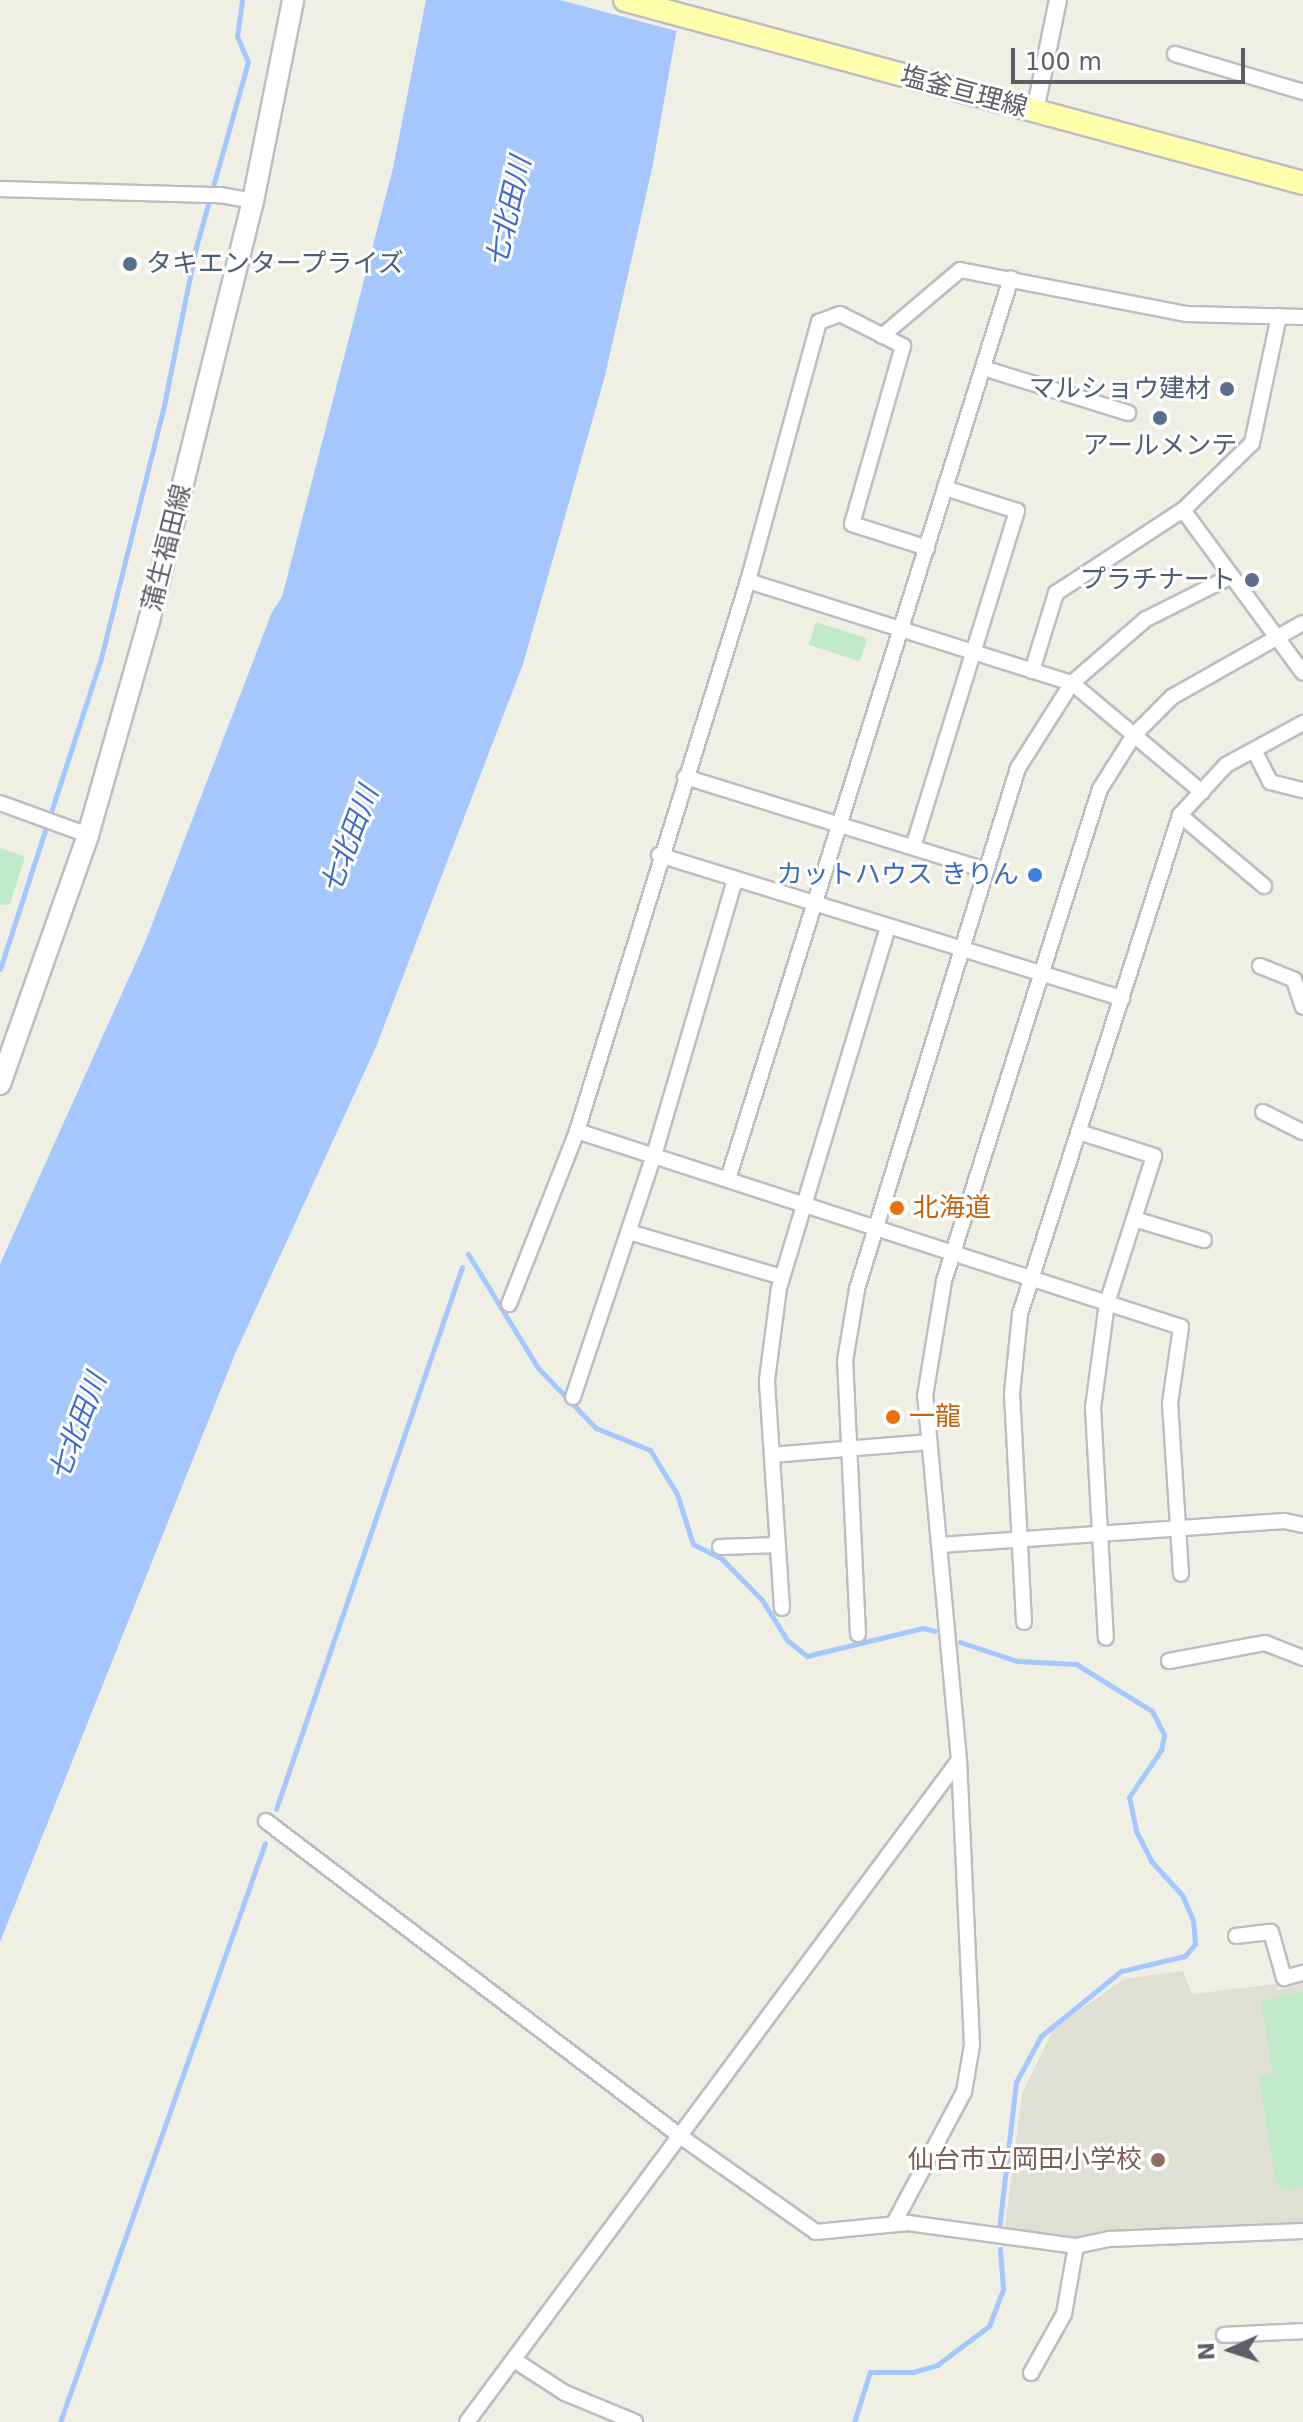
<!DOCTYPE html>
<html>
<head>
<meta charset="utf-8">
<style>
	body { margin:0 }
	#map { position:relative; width:1303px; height:2422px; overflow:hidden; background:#f0efe4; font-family:"DejaVu Sans","Noto Sans JP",sans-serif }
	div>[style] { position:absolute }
	.education>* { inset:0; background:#e0dfd3 }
	.green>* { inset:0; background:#bfe9c7; transform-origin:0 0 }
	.water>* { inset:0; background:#a5c7ff }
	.pier>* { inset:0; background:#f0efe4 }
	.stream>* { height:5px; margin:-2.5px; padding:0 2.5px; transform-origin:2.5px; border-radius:2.5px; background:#a5c7ff }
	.roads { filter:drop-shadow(2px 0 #bcbdc4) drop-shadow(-2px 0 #bcbdc4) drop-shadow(0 2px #bcbdc4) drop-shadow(0 -2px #bcbdc4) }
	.minor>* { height:14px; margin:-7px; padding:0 7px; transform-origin:7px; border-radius:7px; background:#fff }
	.tertiary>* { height:16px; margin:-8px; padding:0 8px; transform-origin:8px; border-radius:8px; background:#fff }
	.secondary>* { height:20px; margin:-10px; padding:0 10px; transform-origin:10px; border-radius:10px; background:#fff }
	.primary>* { height:22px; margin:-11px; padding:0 11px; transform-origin:11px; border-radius:11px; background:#fdffaa }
	.dots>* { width:22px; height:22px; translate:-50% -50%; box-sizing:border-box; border:4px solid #fff; border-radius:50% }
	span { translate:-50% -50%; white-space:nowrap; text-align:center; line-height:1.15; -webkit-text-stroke:6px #fff; paint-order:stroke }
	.street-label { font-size:26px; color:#5c5f66 }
	.service-label { font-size:26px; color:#4e5e75 }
	.left { translate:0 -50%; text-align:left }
	.right { translate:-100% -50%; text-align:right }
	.shop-label { font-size:26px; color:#366cbe }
	.food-label { font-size:26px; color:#c56008 }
	.education-label { font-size:26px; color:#785e54 }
	.water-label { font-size:28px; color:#3e69cc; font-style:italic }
	.north { position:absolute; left:1191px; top:2310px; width:80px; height:80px; -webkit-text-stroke:6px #fff; paint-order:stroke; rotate:267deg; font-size:22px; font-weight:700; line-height:32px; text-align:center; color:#5c5f66 }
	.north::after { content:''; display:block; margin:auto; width:28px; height:36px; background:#5c5f66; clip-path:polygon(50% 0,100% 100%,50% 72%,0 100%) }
	.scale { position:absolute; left:1011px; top:48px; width:234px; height:36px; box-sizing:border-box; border:4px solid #5c5f66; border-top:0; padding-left:10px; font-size:24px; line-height:28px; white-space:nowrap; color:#5c5f66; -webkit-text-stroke:6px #fff; paint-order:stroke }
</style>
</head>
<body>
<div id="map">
	<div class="education">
		<i style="clip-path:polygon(1183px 1971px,1192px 1994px,1276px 1984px,1278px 1990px,1303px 1983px,1303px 2226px,1107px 2231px,1079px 2238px,1004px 2234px,1022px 2094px,1054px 2028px,1124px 1979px)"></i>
	</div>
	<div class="green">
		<i style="left:816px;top:622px;width:54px;height:24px;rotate:18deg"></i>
		<i style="clip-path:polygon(0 848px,25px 857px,10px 904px,0 905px)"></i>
		<i style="clip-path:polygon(1303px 1991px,1303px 2188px,1287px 2190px,1276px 2184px,1259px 2076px,1273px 2074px,1261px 2001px)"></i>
	</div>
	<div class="water">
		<i style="clip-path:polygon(426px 0,682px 0,652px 169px,605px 376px,523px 664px,376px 1047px,235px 1354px,0 1942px,0 1264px,146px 940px,272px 612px,282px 597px,393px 168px)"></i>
	</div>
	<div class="pier">
		<i style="clip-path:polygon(560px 0,683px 0,686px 1px,680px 32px)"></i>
	</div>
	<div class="stream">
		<i style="left:0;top:969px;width:323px;rotate:-72deg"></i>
		<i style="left:100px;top:662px;width:260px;rotate:-76deg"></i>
		<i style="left:163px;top:410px;width:166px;rotate:-78.6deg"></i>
		<i style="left:196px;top:247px;width:192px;rotate:-74.3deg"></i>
		<i style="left:248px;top:62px;width:28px;rotate:-113deg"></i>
		<i style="left:237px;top:36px;width:36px;rotate:-82deg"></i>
		<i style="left:468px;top:1254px;width:134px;rotate:58.4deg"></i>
		<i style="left:538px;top:1368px;width:83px;rotate:46deg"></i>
		<i style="left:596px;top:1428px;width:58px;rotate:22.2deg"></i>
		<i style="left:650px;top:1450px;width:52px;rotate:58.5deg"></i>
		<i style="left:677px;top:1494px;width:52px;rotate:72.3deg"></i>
		<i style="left:693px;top:1544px;width:33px;rotate:27deg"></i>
		<i style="left:722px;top:1559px;width:57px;rotate:45.7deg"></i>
		<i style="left:762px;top:1600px;width:47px;rotate:58deg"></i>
		<i style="left:787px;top:1640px;width:26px;rotate:39deg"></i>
		<i style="left:807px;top:1656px;width:119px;rotate:-13.6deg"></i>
		<i style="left:923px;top:1628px;width:12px;rotate:14deg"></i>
		<i style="left:960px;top:1642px;width:60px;rotate:18.4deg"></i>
		<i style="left:1017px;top:1661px;width:59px;rotate:2.9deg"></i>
		<i style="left:1076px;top:1664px;width:89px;rotate:31.7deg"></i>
		<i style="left:1152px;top:1711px;width:27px;rotate:63deg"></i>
		<i style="left:1164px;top:1735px;width:15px;rotate:101deg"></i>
		<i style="left:1161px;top:1750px;width:57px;rotate:124.2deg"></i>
		<i style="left:1129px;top:1797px;width:35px;rotate:78deg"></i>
		<i style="left:1136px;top:1831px;width:35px;rotate:63deg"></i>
		<i style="left:1152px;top:1862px;width:45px;rotate:47.7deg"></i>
		<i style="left:1182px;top:1895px;width:27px;rotate:66deg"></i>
		<i style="left:1193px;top:1920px;width:24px;rotate:85deg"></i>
		<i style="left:1195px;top:1944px;width:16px;rotate:130deg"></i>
		<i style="left:1185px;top:1956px;width:66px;rotate:166.8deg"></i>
		<i style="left:1121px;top:1971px;width:103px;rotate:140.9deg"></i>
		<i style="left:1041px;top:2036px;width:52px;rotate:118.5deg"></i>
		<i style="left:1016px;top:2082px;width:148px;rotate:96.6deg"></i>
		<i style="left:276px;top:1809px;width:573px;rotate:-71.06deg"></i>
		<i style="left:60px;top:2422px;width:614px;rotate:-70.5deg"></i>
		<i style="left:854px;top:2422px;width:52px;rotate:-72.3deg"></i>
		<i style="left:870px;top:2372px;width:43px"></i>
		<i style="left:913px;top:2372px;width:25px;rotate:-16deg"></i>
		<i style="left:937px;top:2365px;width:65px;rotate:-36.9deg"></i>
		<i style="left:989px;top:2326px;width:40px;rotate:-69deg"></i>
		<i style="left:1003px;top:2289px;width:40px;rotate:-94.3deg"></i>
	</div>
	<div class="roads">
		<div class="minor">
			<i style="left:1175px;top:54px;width:134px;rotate:16.5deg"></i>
			<i style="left:0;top:189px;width:220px;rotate:1.6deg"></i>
			<i style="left:220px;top:195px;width:34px;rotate:10deg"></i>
			<i style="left:1279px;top:316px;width:130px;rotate:102deg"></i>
			<i style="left:1252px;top:443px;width:96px;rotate:135.8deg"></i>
			<i style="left:1183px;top:510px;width:202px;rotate:53.6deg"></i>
			<i style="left:882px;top:336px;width:102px;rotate:-40.2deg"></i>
			<i style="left:960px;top:270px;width:231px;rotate:11deg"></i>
			<i style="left:1187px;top:314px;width:116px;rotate:1.5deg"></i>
			<i style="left:983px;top:368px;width:152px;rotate:17.2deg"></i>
			<i style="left:748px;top:581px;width:340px;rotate:17.5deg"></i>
			<i style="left:1072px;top:683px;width:170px;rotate:40deg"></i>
			<i style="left:1032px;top:671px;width:82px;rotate:-72.9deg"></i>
			<i style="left:1056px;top:593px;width:152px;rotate:-33.2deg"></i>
			<i style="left:1254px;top:750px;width:36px;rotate:63deg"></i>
			<i style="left:1270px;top:782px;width:34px;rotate:14deg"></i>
			<i style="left:685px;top:777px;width:315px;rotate:17.2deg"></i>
			<i style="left:0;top:803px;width:94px;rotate:20deg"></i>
			<i style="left:1180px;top:815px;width:110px;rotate:40.2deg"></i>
			<i style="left:913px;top:847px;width:352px;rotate:-72.8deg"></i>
			<i style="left:1017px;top:511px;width:76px;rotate:-162.3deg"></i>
			<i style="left:659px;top:855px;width:485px;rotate:17.2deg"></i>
			<i style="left:1260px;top:966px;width:37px;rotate:22deg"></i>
			<i style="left:1294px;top:980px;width:28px;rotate:72deg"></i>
			<i style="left:1263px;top:1112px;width:45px;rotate:26.6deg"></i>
			<i style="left:577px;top:1131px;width:635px;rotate:17.98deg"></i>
			<i style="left:1181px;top:1327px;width:77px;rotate:98.2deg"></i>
			<i style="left:1170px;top:1403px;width:171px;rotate:86.3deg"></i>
			<i style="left:1079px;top:1132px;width:79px;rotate:17.7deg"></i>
			<i style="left:1154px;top:1156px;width:154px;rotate:107.7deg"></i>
			<i style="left:1107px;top:1303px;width:106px;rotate:97.6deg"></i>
			<i style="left:1093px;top:1408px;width:230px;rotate:86.8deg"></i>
			<i style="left:728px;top:1179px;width:944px;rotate:-72.56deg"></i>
			<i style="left:1134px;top:1219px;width:73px;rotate:16.7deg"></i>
			<i style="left:629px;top:1232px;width:159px;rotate:16.4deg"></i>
			<i style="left:509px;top:1304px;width:186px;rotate:-68.5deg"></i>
			<i style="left:577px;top:1131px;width:576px;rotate:-72.73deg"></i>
			<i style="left:748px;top:581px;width:269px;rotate:-74.7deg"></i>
			<i style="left:819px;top:322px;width:22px;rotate:-21deg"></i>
			<i style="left:840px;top:314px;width:71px;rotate:26.9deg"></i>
			<i style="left:903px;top:346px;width:185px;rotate:106deg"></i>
			<i style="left:852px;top:524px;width:79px;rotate:17.7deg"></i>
			<i style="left:573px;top:1397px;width:255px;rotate:-71.5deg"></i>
			<i style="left:654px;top:1155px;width:288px;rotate:-73.6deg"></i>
			<i style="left:772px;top:1455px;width:158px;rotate:-4.7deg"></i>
			<i style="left:940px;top:1545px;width:345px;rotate:-4deg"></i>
			<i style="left:1284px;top:1521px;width:19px;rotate:12deg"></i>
			<i style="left:720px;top:1547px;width:58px;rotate:-2deg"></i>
			<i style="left:782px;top:1608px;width:228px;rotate:-93.8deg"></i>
			<i style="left:767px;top:1380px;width:93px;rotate:-82.6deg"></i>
			<i style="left:779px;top:1288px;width:378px;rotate:-73.2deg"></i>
			<i style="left:1024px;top:1622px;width:229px;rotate:-93deg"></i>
			<i style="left:1012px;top:1393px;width:79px;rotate:-84.2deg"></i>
			<i style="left:1020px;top:1314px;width:524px;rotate:-72.22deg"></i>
			<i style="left:1180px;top:815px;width:68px;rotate:-47.4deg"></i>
			<i style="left:1226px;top:765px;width:88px;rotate:-28.6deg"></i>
			<i style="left:858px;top:1634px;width:273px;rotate:-92.7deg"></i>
			<i style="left:845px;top:1361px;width:73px;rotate:-80.5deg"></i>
			<i style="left:857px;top:1289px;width:545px;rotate:-72.83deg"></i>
			<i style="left:1018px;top:768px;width:101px;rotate:-57.6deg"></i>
			<i style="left:1072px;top:683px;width:98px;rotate:-40.9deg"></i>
			<i style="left:1146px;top:619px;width:94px;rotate:-26.6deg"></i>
			<i style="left:1169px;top:1661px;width:98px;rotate:-10.6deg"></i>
			<i style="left:1265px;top:1643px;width:41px;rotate:21.5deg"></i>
			<i style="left:266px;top:1821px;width:520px;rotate:37.27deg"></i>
			<i style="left:680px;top:2136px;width:166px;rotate:35.2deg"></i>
			<i style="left:816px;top:2232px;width:92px;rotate:-5.6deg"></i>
			<i style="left:908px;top:2223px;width:170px;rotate:7.8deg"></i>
			<i style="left:1076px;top:2246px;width:35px;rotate:-12deg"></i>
			<i style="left:1110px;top:2239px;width:193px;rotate:-2.4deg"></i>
			<i style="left:1236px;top:1936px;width:35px;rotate:-7deg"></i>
			<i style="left:1271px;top:1932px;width:48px;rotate:74.2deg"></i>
			<i style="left:1284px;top:1978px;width:20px;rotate:-15deg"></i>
			<i style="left:894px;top:2223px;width:149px;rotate:-61.9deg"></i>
			<i style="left:964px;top:2092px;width:48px;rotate:-80.3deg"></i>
			<i style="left:972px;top:2045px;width:285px;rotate:-92.6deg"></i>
			<i style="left:959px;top:1760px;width:366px;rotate:-95.3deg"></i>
			<i style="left:925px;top:1396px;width:117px;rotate:-80.6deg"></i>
			<i style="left:944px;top:1281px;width:516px;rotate:-72.41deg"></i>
			<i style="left:1100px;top:789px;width:64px;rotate:-57.8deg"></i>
			<i style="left:1134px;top:735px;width:54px;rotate:-45deg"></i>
			<i style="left:1172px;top:697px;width:150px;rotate:-29.5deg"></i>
			<i style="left:1224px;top:2335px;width:79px;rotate:-2.9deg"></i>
			<i style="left:514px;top:2360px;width:61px;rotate:32.9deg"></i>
			<i style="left:565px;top:2393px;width:76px;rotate:22.5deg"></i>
			<i style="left:1031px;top:2373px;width:68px;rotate:-60.8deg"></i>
			<i style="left:1064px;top:2314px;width:69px;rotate:-80deg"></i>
			<i style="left:467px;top:2422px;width:825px;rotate:-53.38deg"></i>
		</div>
		<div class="tertiary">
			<i style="left:1035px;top:111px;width:113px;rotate:-78.3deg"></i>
		</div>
		<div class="secondary">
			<i style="left:0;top:1084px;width:264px;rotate:-70.5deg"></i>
			<i style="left:88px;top:835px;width:223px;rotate:-74.1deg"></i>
			<i style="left:149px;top:621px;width:433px;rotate:-76.1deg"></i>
			<i style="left:253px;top:201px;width:205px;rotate:-78.7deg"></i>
		</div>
		<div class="primary">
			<i style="left:625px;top:0;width:702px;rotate:15.1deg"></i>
		</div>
	</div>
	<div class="dots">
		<i style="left:130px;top:264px;background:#5c6f8a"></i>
		<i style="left:1227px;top:389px;background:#5c6f8a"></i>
		<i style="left:1160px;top:418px;background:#5c6f8a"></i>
		<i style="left:1252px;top:580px;background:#5c6f8a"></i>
		<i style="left:1035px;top:875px;background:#3f7fe0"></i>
		<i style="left:897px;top:1208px;background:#e8710a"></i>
		<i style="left:893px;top:1417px;background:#e8710a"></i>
		<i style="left:1158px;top:2160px;background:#8d6e63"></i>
	</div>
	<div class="street-label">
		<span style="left:964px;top:92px;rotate:15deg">塩釜亘理線</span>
		<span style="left:167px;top:548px;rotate:-76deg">蒲生福田線</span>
	</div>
	<div class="service-label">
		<span class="left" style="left:146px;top:264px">タキエンタープライズ</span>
		<span class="right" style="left:1211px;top:389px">マルショウ建材</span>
		<span style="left:1160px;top:446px">アールメンテ</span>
		<span class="right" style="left:1236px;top:580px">プラチナート</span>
	</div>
	<div class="shop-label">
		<span class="right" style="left:1019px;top:875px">カットハウス きりん</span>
	</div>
	<div class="food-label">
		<span class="left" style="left:913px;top:1208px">北海道</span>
		<span class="left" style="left:909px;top:1417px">一龍</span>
	</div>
	<div class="education-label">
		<span class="right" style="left:1142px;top:2160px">仙台市立岡田小学校</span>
	</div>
	<div class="water-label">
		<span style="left:509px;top:212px;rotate:-77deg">七北田川</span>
		<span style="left:350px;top:840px;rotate:-69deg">七北田川</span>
		<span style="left:78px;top:1427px;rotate:-69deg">七北田川</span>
	</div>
	<div class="north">N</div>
	<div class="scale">100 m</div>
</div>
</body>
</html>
